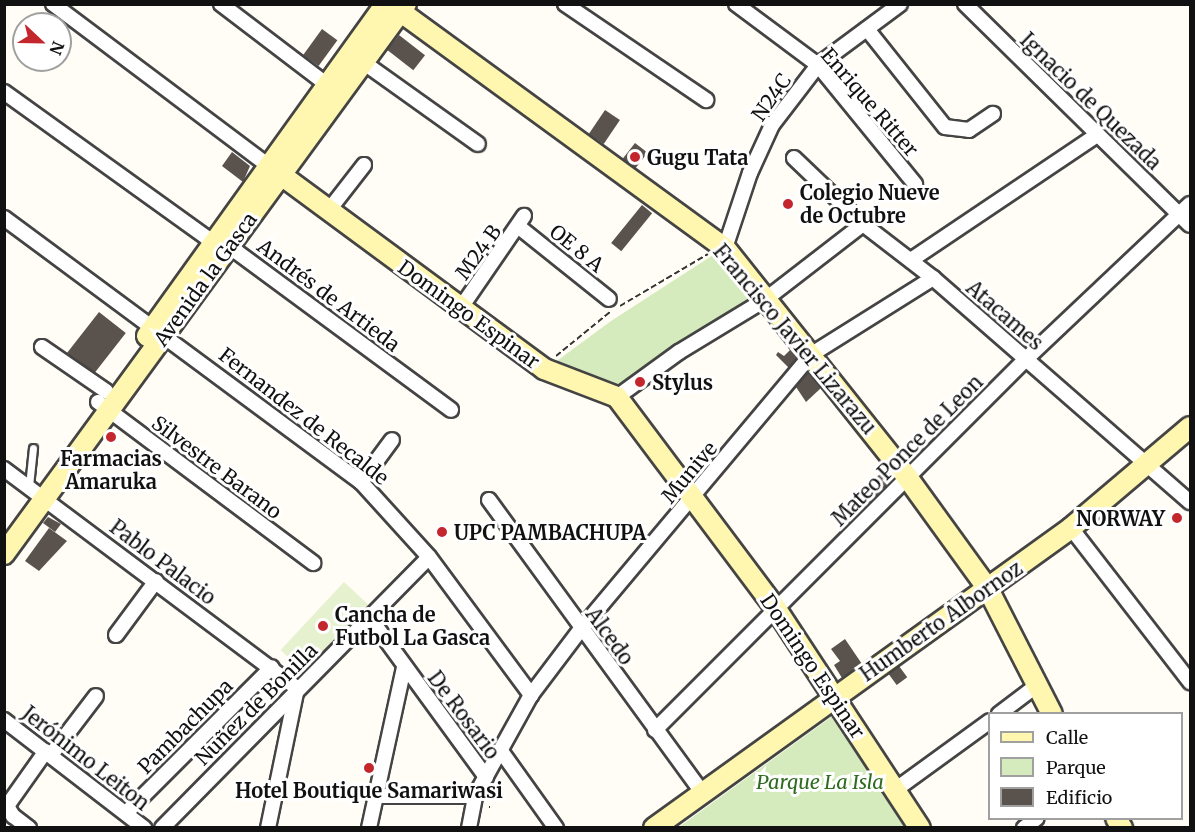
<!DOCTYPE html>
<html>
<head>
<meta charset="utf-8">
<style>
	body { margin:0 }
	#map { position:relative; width:1195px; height:832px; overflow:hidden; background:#fffdf5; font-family:Merriweather,serif }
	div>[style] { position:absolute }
	.green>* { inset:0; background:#d5ebbd }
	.pitch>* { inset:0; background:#e6f2cf; transform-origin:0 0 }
	.building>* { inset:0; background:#5a524d; transform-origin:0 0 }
	.path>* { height:2px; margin-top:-1px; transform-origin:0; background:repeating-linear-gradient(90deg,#333 0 6px,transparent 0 9px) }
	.roads { filter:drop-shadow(2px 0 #444) drop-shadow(-2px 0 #444) drop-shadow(0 2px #444) drop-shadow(0 -2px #444) }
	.lane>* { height:7px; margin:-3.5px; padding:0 3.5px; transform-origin:3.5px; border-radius:3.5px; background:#fff }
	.street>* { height:14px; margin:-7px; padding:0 7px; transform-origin:7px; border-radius:7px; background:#fff }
	.secondary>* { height:20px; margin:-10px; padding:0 10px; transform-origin:10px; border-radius:10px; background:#fff6b0 }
	.dots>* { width:16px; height:16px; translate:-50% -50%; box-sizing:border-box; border:3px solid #fff; border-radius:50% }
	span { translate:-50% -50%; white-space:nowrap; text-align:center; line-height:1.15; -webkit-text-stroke:6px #fff; paint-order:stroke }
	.street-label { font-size:20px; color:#111 }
	.poi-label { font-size:20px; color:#111; font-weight:700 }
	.left { translate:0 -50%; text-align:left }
	.right { translate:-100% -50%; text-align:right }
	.park-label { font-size:20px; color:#2f6b1f; font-style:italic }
	.frame { position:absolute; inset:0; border:6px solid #111; pointer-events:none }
	.legend { position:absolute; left:988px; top:712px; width:195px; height:108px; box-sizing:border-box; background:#fff; border:2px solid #a0a0a0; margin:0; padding:8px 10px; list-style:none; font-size:18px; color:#111 }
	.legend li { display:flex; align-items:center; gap:12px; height:30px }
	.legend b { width:30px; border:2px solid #a0a0a0 }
	.north { position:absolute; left:12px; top:12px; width:60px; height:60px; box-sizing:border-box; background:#fff; border:2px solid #a0a0a0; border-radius:50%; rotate:112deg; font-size:16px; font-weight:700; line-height:24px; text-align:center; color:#111 }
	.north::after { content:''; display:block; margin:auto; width:21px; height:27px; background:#c4262e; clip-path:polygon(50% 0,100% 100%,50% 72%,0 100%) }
</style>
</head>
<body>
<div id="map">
	<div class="green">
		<i style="clip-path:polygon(713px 255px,753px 295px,614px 387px,554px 363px,611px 321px)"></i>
		<i style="clip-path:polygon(834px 715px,904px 827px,679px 827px)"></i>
	</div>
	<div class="pitch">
		<i style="left:344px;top:582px;width:33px;height:93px;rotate:43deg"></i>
	</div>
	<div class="building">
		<i style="left:322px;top:29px;width:19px;height:32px;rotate:36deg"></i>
		<i style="left:399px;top:35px;width:33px;height:19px;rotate:38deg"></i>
		<i style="left:605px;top:110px;width:18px;height:29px;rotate:34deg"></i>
		<i style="left:635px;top:143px;width:16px;height:20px;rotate:38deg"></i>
		<i style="clip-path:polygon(232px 152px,250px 166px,243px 182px,222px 166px)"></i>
		<i style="left:642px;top:205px;width:13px;height:49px;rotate:39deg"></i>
		<i style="left:99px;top:312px;width:34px;height:52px;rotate:38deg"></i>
		<i style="clip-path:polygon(790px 350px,797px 358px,789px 368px,776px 355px,778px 352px,784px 356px)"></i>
		<i style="clip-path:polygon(808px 372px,821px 388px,806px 402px,796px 387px)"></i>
		<i style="clip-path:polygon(885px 470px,893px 479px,876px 496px,867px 485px)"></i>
		<i style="clip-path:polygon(48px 517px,61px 524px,55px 532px,43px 523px)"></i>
		<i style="clip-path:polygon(49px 528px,67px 541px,39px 571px,25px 561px)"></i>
		<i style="clip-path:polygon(845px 639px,862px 664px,842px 678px,834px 665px,840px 661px,831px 649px)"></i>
		<i style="left:899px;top:666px;width:14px;height:13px;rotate:54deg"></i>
	</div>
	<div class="path">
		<i style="left:620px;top:306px;width:102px;rotate:-30.6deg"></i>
		<i style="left:556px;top:356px;width:70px;rotate:-39.2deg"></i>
		<i style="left:489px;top:807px;width:1px"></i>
	</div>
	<div class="roads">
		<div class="lane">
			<i style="left:29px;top:486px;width:38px;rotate:-84deg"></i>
		</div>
		<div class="street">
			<i style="left:53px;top:4px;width:270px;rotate:36.9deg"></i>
			<i style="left:221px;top:4px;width:142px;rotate:37.3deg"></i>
			<i style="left:565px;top:4px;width:171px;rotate:34.2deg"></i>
			<i style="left:736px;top:4px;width:102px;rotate:36.6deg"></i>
			<i style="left:818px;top:65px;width:154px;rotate:50.8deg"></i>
			<i style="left:965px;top:4px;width:315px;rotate:44.5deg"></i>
			<i style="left:867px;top:29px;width:125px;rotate:51.5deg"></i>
			<i style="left:945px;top:127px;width:24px;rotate:7deg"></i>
			<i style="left:969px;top:130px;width:29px;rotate:-34deg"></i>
			<i style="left:363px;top:62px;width:141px;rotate:35.5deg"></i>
			<i style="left:4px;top:92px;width:250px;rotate:35.7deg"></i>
			<i style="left:207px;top:238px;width:33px;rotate:25deg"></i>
			<i style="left:237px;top:252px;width:266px;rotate:36.4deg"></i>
			<i style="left:794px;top:158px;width:95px;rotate:43.7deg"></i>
			<i style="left:863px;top:224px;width:88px;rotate:37.6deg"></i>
			<i style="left:933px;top:278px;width:341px;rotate:41.1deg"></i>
			<i style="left:329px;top:210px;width:57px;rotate:-52.1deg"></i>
			<i style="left:4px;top:218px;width:444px;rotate:36.5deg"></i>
			<i style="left:361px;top:482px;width:101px;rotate:47.8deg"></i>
			<i style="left:429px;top:557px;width:172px;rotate:53.5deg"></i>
			<i style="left:519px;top:227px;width:115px;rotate:38.7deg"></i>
			<i style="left:725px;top:248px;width:79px;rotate:-71.6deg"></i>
			<i style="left:750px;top:173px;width:53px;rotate:-65.4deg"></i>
			<i style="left:772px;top:125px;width:76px;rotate:-52.5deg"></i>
			<i style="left:818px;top:65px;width:102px;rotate:-36.6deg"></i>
			<i style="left:911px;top:260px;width:224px;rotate:-33.9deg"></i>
			<i style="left:460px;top:309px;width:113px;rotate:-55.5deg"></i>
			<i style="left:42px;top:347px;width:78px;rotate:34.5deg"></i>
			<i style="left:617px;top:397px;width:77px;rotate:-36deg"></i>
			<i style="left:679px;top:352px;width:102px;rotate:-31.3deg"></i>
			<i style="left:766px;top:299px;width:123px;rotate:-37.7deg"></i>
			<i style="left:98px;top:402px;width:269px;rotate:36.8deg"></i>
			<i style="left:4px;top:469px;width:366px;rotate:36.8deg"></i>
			<i style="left:361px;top:482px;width:52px;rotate:-53.6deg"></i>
			<i style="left:489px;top:500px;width:363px;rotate:53.9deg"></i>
			<i style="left:1071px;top:528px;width:195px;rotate:52.3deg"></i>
			<i style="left:370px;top:618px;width:197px;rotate:53.9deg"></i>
			<i style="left:116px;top:635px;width:67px;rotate:-53.5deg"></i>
			<i style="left:999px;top:714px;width:46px;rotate:-37.1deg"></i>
			<i style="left:4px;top:720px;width:177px;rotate:37.6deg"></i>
			<i style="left:655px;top:730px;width:526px;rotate:-45deg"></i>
			<i style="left:1027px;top:358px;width:224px;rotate:-43.4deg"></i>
			<i style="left:501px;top:751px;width:95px;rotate:54.5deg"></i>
			<i style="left:51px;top:755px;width:74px;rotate:-52.7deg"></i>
			<i style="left:895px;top:790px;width:117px;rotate:-36deg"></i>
			<i style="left:376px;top:796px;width:99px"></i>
			<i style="left:126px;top:813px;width:206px;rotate:-45deg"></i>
			<i style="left:29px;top:828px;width:20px;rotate:-143deg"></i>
			<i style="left:13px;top:816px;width:12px;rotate:-121deg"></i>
			<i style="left:7px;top:806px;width:67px;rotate:-54.7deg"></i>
			<i style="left:162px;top:828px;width:380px;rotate:-45.4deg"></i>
			<i style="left:268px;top:828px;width:143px;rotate:-78.3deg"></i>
			<i style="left:369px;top:828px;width:164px;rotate:-77.7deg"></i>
			<i style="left:469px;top:828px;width:33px;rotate:-79deg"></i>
			<i style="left:475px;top:796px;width:115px;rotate:-61deg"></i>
			<i style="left:531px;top:695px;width:83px;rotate:-52.9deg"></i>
			<i style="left:581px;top:629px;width:359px;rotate:-50deg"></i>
			<i style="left:812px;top:354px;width:143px;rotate:-32.1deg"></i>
			<i style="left:1024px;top:828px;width:16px;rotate:-38deg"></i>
		</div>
		<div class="secondary">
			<i style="left:390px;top:4px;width:414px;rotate:36.1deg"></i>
			<i style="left:725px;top:248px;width:293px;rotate:51.5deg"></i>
			<i style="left:907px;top:477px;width:138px;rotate:54.1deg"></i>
			<i style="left:988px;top:589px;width:140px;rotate:62.9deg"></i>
			<i style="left:269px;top:166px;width:342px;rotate:36.4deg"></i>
			<i style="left:544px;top:369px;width:78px;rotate:21deg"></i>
			<i style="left:617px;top:397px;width:265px;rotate:53.1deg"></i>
			<i style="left:776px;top:609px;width:262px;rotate:56.7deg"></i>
			<i style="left:147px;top:336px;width:409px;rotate:-54.3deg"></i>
			<i style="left:4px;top:554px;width:681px;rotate:-53.84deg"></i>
			<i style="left:1116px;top:818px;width:12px;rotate:59deg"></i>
			<i style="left:654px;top:828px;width:514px;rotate:-35.73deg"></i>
			<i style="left:1071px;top:528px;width:156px;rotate:-40.3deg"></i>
		</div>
	</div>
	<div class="dots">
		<i style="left:635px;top:157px;background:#c4262e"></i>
		<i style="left:788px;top:204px;background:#c4262e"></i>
		<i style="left:640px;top:382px;background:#c4262e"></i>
		<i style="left:111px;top:437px;background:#c4262e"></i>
		<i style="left:1177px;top:518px;background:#c4262e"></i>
		<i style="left:442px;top:532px;background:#c4262e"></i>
		<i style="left:323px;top:626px;background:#c4262e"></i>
		<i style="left:369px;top:768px;background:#c4262e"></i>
	</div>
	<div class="street-label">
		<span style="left:771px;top:97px;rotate:-55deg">N24C</span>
		<span style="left:1091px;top:101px;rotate:44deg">Ignacio de Quezada</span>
		<span style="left:870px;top:102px;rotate:49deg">Enrique Ritter</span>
		<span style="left:577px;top:248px;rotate:39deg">OE 8 A</span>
		<span style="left:478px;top:252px;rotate:-54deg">M24 B</span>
		<span style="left:205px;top:279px;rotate:-54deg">Avenida la Gasca</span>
		<span style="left:329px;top:295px;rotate:37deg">Andrés de Artieda</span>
		<span style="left:469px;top:314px;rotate:36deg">Domingo Espinar</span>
		<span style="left:1005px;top:315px;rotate:41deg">Atacames</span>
		<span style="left:795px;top:339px;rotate:50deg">Francisco Javier Lizarazu</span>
		<span style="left:304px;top:416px;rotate:38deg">Fernandez de Recalde</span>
		<span style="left:907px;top:450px;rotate:-45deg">Mateo Ponce de Leon</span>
		<span style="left:217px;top:467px;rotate:37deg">Silvestre Barano</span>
		<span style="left:689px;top:472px;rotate:-50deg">Munive</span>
		<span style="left:163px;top:562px;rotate:37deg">Pablo Palacio</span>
		<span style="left:941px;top:621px;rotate:-35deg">Humberto Albornoz</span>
		<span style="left:610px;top:636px;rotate:54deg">Alcedo</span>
		<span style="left:813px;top:666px;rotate:56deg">Domingo Espinar</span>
		<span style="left:256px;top:704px;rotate:-45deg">Nuñez de Bonilla</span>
		<span style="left:464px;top:715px;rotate:53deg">De Rosario</span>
		<span style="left:185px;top:726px;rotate:-45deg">Pambachupa</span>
		<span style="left:86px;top:758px;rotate:38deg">Jerónimo Leiton</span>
	</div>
	<div class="poi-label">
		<span class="left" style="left:647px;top:157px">Gugu Tata</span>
		<span class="left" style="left:800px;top:204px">Colegio Nueve<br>de Octubre</span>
		<span class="left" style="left:652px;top:382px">Stylus</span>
		<span style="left:111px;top:470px">Farmacias<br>Amaruka</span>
		<span class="right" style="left:1165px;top:518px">NORWAY</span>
		<span class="left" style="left:454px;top:532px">UPC PAMBACHUPA</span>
		<span class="left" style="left:335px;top:626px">Cancha de<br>Futbol La Gasca</span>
		<span style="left:369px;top:790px">Hotel Boutique Samariwasi</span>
	</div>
	<div class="park-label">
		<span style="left:820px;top:781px">Parque La Isla</span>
	</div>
	<div class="frame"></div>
	<ul class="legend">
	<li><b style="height:8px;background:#fff6b0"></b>Calle</li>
	<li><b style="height:16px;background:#d5ebbd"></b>Parque</li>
	<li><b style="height:16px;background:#5a524d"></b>Edificio</li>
	</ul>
	<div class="north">N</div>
</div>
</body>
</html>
